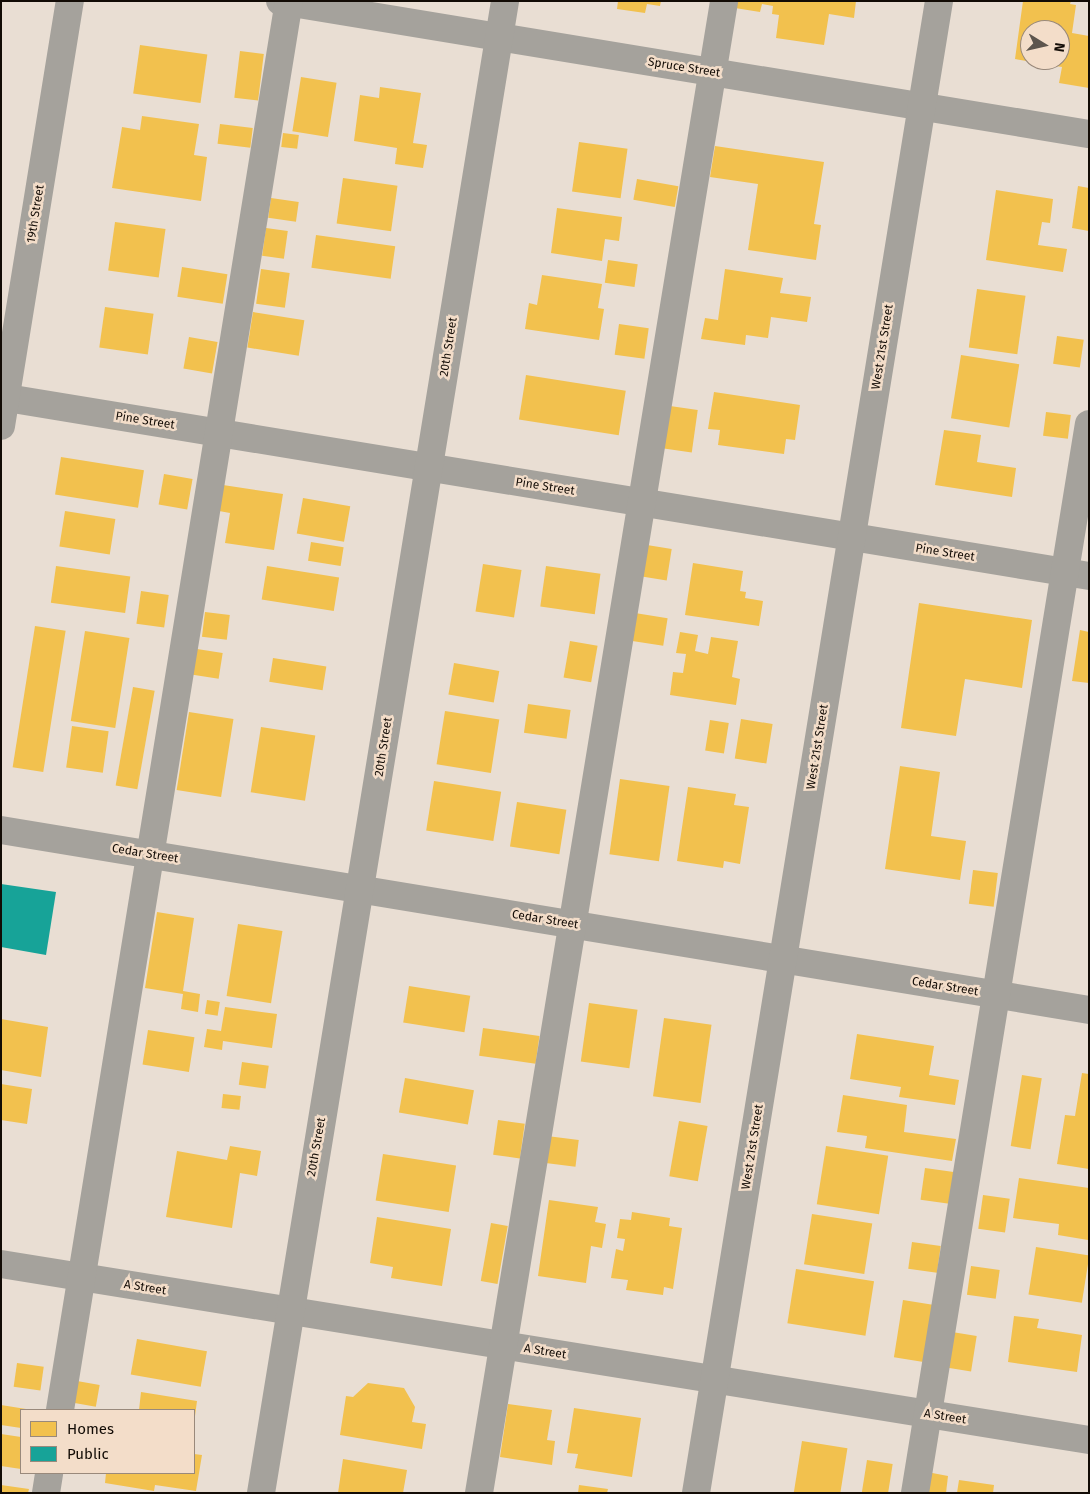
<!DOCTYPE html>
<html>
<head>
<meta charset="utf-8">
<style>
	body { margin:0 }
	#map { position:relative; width:1090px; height:1494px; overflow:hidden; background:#e9ded3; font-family:"Fira Sans",sans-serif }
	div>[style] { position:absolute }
	.homes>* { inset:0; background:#f2c14e; transform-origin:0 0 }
	.public>* { inset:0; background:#17a398 }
	.minor>* { height:28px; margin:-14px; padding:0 14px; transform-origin:14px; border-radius:14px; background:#a5a29c }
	span { translate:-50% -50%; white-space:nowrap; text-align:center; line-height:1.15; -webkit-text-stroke:5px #f3ddc9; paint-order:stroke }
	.street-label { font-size:12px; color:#120b05 }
	.frame { position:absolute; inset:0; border:2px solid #120b05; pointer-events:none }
	.legend { position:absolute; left:20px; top:1409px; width:175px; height:65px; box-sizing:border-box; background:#f3ddc9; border:1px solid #99897b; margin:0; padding:6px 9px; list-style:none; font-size:15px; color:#120b05 }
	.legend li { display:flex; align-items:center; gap:10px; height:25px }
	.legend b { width:25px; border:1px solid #99897b }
	.north { position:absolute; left:1020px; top:20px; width:50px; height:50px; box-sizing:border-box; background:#f3ddc9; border:1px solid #99897b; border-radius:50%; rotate:99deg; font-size:14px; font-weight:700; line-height:20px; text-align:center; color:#120b05 }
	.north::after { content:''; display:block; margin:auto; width:18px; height:22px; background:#5d554d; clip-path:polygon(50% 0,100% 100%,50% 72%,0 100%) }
</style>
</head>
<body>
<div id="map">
	<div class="homes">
		<i style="clip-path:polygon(618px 1px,661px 1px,660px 6px,647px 4px,645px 13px,617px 9px)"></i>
		<i style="clip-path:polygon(736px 1px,856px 1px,854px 18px,829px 14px,824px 45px,776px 38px,779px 15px,772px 14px,773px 6px,762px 4px,760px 12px,735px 8px)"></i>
		<i style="clip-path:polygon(evenodd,1023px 1px,1071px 1px,1070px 4px,1076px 5px,1072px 33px,1089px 36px,1089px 88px,1059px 83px,1062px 67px,1015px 59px,1023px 1px,1030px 30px,1060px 30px,1060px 60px,1030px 60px,1030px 30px)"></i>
		<i style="left:140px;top:45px;width:68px;height:49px;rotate:8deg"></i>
		<i style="left:240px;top:51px;width:24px;height:47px;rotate:7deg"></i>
		<i style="left:301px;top:77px;width:36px;height:55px;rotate:9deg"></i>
		<i style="clip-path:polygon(380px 87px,421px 93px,413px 143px,427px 145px,423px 168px,395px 164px,397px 148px,354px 141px,360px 95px,379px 98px)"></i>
		<i style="clip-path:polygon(142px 116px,199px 124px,194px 155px,207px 157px,201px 201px,112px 188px,122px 127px,140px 130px)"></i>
		<i style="left:220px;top:124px;width:33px;height:20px;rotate:7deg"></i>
		<i style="left:283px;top:133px;width:16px;height:14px;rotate:7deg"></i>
		<i style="left:579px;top:142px;width:49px;height:50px;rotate:8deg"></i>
		<i style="clip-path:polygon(715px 146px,824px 162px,814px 224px,821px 225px,816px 260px,748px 250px,758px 184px,710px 177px)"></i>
		<i style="left:343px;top:178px;width:55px;height:46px;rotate:8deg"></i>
		<i style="left:637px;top:179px;width:42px;height:21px;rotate:10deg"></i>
		<i style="clip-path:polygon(1078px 186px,1089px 188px,1089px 231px,1072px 228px)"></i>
		<i style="clip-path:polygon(996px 190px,1053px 199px,1050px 223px,1042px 222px,1038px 245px,1067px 249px,1063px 272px,986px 260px)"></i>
		<i style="left:271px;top:198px;width:28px;height:20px;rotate:8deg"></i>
		<i style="clip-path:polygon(557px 208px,622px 217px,619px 241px,605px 239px,602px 261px,551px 253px)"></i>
		<i style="left:115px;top:222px;width:51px;height:49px;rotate:8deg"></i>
		<i style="left:266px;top:228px;width:22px;height:28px;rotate:8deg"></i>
		<i style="left:316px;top:235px;width:80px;height:33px;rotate:8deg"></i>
		<i style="left:608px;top:260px;width:30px;height:23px;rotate:8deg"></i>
		<i style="left:182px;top:267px;width:46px;height:30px;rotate:9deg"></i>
		<i style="left:261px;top:269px;width:29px;height:35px;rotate:8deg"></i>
		<i style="clip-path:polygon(725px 269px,783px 278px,780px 293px,811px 297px,807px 322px,771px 317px,768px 338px,746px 335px,745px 345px,701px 339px,705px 318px,718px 320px)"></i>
		<i style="clip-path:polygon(542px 275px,602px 284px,598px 308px,604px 309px,599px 340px,525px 329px,529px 303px,537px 305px)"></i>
		<i style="left:977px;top:289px;width:49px;height:59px;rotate:8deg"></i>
		<i style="left:105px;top:307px;width:49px;height:41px;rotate:8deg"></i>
		<i style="left:253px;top:312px;width:52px;height:36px;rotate:9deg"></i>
		<i style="left:619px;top:324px;width:30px;height:31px;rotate:8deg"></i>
		<i style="left:1057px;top:336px;width:27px;height:28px;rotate:8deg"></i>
		<i style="left:189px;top:337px;width:29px;height:32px;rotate:10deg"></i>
		<i style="left:961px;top:355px;width:59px;height:64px;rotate:9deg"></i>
		<i style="left:526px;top:375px;width:101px;height:45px;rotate:9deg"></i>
		<i style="clip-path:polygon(714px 392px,800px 405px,795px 440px,786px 439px,784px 454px,718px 445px,720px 430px,708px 429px)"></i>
		<i style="left:670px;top:406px;width:28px;height:43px;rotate:8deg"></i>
		<i style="left:1046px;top:412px;width:25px;height:24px;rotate:7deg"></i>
		<i style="clip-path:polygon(944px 430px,981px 435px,977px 462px,1016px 468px,1012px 497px,935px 485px)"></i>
		<i style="left:61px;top:457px;width:84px;height:38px;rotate:9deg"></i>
		<i style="left:164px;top:474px;width:29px;height:31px;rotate:10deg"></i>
		<i style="clip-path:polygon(223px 485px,283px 494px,274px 550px,225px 543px,230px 513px,219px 511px)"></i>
		<i style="left:303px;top:498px;width:48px;height:36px;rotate:10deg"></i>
		<i style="left:65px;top:511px;width:51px;height:36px;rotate:9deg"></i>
		<i style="left:311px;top:542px;width:33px;height:19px;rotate:9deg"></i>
		<i style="left:647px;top:545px;width:25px;height:32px;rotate:9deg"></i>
		<i style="clip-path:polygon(693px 563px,743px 571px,740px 591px,746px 592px,745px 598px,763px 601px,759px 626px,685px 615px)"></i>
		<i style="left:483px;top:564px;width:39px;height:48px;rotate:9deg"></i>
		<i style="left:56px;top:566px;width:75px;height:37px;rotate:8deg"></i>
		<i style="left:267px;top:566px;width:73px;height:34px;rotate:9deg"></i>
		<i style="left:546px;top:566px;width:55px;height:41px;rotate:8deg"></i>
		<i style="left:141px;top:591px;width:28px;height:33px;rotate:8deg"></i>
		<i style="clip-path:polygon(919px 603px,1032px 620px,1022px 688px,965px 679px,956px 736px,901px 728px)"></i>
		<i style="left:205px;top:612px;width:25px;height:25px;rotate:7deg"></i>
		<i style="left:635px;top:613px;width:33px;height:28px;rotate:9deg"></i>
		<i style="left:35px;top:626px;width:31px;height:143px;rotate:9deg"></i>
		<i style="clip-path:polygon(1080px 630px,1089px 632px,1089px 683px,1072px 681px)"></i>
		<i style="left:85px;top:631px;width:45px;height:91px;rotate:9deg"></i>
		<i style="clip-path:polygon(680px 632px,698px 635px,695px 651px,708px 654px,711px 637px,738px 641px,732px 677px,740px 679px,736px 705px,670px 695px,673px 672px,683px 673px,686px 654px,676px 653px)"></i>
		<i style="left:570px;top:641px;width:28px;height:37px;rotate:10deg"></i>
		<i style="left:197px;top:649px;width:26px;height:26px;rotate:9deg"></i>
		<i style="left:273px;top:658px;width:54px;height:24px;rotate:9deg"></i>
		<i style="left:454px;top:663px;width:46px;height:32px;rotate:10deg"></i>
		<i style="left:133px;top:687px;width:22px;height:100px;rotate:10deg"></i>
		<i style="left:528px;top:704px;width:43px;height:29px;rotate:8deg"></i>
		<i style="left:445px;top:711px;width:55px;height:54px;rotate:9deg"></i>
		<i style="left:189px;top:712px;width:45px;height:79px;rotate:9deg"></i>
		<i style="left:741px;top:719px;width:32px;height:40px;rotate:9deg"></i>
		<i style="left:710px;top:720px;width:19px;height:31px;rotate:9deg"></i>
		<i style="left:72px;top:726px;width:37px;height:42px;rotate:8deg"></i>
		<i style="left:261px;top:727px;width:55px;height:66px;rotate:9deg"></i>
		<i style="clip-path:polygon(900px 766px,940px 772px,931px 836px,966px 841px,960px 880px,885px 869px)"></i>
		<i style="left:620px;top:779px;width:50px;height:76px;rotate:8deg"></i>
		<i style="left:434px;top:781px;width:68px;height:50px;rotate:9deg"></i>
		<i style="clip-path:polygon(688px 787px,736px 794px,734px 805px,749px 807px,740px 864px,724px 861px,723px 868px,677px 861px)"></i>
		<i style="left:517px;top:802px;width:50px;height:45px;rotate:9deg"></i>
		<i style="left:973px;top:870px;width:25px;height:34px;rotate:7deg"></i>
		<i style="clip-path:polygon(157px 912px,194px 918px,183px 991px,200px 994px,198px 1012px,181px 1009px,183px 994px,145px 988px)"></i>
		<i style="left:238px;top:924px;width:45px;height:73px;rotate:9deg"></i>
		<i style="left:409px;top:986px;width:62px;height:37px;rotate:9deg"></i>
		<i style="left:207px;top:1000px;width:13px;height:14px;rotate:9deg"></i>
		<i style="left:589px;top:1003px;width:49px;height:59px;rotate:8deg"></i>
		<i style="clip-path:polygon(225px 1007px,277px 1014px,272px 1048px,223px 1041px,222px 1050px,204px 1047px,207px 1029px,221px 1031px)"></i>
		<i style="left:664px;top:1018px;width:48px;height:79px;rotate:8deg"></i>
		<i style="clip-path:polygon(1px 1019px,48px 1027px,41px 1077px,1px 1070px)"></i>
		<i style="left:483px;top:1028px;width:57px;height:28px;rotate:8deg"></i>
		<i style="left:148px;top:1030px;width:47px;height:35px;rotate:9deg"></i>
		<i style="clip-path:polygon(857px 1034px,934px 1046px,929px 1075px,959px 1080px,955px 1105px,899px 1097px,901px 1087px,850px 1079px)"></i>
		<i style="left:242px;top:1062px;width:27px;height:23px;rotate:8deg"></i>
		<i style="clip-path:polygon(1082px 1073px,1089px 1074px,1089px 1169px,1057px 1164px,1065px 1115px,1075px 1116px)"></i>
		<i style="left:1022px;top:1075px;width:20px;height:72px;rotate:9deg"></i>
		<i style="left:405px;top:1078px;width:70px;height:35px;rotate:10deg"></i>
		<i style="clip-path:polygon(1px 1084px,32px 1089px,27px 1124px,1px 1120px)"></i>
		<i style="left:223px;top:1094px;width:18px;height:14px;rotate:6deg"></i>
		<i style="clip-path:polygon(843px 1095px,907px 1105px,904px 1132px,956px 1139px,952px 1161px,865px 1148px,867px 1136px,837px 1132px)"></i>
		<i style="left:498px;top:1120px;width:27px;height:35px;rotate:8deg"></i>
		<i style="left:679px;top:1121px;width:29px;height:56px;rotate:10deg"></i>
		<i style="left:547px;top:1136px;width:32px;height:27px;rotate:7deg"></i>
		<i style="clip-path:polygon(230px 1146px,261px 1151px,257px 1176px,240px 1173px,232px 1228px,166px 1217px,177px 1151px,227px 1160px)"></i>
		<i style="left:826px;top:1146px;width:63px;height:59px;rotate:9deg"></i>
		<i style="left:383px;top:1154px;width:74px;height:47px;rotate:9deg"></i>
		<i style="left:925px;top:1168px;width:29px;height:32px;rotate:8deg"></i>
		<i style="clip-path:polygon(1019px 1178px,1089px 1188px,1088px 1240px,1058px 1235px,1059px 1224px,1013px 1218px)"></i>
		<i style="left:983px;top:1195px;width:27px;height:34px;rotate:8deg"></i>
		<i style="clip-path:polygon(549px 1200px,598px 1207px,595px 1222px,606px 1224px,602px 1248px,591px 1246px,586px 1283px,538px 1276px)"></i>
		<i style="clip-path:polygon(632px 1212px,670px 1218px,669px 1226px,682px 1228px,673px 1289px,664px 1287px,663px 1295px,626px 1290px,628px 1280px,611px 1278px,616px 1249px,623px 1251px,625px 1239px,617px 1238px,620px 1219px,631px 1220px)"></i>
		<i style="left:812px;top:1214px;width:61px;height:51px;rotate:9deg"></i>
		<i style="clip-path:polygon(377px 1217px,451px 1229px,442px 1286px,391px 1278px,393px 1267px,370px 1263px)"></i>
		<i style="left:491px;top:1223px;width:17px;height:59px;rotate:10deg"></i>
		<i style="left:912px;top:1242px;width:29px;height:27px;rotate:8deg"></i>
		<i style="left:1036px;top:1247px;width:54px;height:48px;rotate:9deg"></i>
		<i style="left:971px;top:1266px;width:29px;height:29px;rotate:8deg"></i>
		<i style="left:796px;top:1269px;width:79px;height:55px;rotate:9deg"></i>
		<i style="left:903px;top:1300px;width:30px;height:58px;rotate:9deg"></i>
		<i style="clip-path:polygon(1014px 1316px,1039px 1319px,1037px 1328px,1082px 1335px,1077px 1372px,1008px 1362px)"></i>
		<i style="left:952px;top:1332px;width:25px;height:36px;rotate:9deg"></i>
		<i style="left:137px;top:1339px;width:71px;height:36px;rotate:10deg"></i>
		<i style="left:17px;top:1363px;width:27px;height:24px;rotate:8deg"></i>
		<i style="left:77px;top:1381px;width:23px;height:22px;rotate:10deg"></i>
		<i style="clip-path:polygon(368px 1383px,404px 1388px,415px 1407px,412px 1422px,426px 1424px,422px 1449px,340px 1435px,346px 1396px,353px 1397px)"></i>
		<i style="clip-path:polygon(141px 1392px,197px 1401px,195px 1416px,194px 1410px,139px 1410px)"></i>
		<i style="clip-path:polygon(508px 1404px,552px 1410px,547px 1440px,555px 1441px,552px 1465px,500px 1457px)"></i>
		<i style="clip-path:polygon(1px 1405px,26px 1409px,21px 1410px,21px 1428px,1px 1425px)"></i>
		<i style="clip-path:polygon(574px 1408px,641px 1418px,632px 1477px,575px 1468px,578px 1454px,567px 1453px)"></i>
		<i style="clip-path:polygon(1px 1434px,21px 1437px,21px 1469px,1px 1466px)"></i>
		<i style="left:802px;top:1441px;width:46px;height:53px;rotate:9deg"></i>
		<i style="clip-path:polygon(194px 1454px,202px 1455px,196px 1491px,155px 1485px,154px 1491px,105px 1483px,106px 1473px,194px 1473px)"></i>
		<i style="clip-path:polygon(343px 1459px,407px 1470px,403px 1493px,338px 1493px)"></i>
		<i style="left:867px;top:1460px;width:26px;height:33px;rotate:9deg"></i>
		<i style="clip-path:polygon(927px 1472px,948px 1476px,946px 1493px,924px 1493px)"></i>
		<i style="clip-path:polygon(959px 1480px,994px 1485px,993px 1493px,957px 1493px)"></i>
		<i style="clip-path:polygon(1px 1485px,29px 1489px,28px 1493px,1px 1493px)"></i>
		<i style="clip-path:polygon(579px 1485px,608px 1489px,607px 1493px,578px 1493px)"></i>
	</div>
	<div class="public">
		<i style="clip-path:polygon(1px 884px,56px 892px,46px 955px,1px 947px)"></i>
	</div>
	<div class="minor">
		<i style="left:280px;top:1px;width:820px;rotate:9.34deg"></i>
		<i style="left:1px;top:397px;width:1103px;rotate:9.34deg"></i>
		<i style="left:1px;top:426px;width:431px;rotate:-80.8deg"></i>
		<i style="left:1px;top:830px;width:1103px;rotate:9.39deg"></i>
		<i style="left:1px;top:1264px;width:1102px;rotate:9.19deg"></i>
		<i style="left:60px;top:1410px;width:1427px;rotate:-80.77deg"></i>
		<i style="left:46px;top:1493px;width:20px;rotate:-81deg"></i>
		<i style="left:261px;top:1493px;width:1512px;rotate:-80.71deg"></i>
		<i style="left:479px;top:1493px;width:1512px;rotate:-80.67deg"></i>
		<i style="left:696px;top:1493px;width:1512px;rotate:-80.75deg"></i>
		<i style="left:915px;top:1493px;width:1083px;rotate:-80.76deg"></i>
	</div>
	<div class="street-label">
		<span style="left:684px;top:68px;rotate:9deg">Spruce Street</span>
		<span style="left:36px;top:214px;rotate:-81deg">19th Street</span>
		<span style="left:449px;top:347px;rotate:-81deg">20th Street</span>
		<span style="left:883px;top:347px;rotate:-81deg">West 21st Street</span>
		<span style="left:145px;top:421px;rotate:9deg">Pine Street</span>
		<span style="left:545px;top:487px;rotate:9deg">Pine Street</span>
		<span style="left:945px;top:553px;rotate:9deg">Pine Street</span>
		<span style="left:384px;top:747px;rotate:-81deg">20th Street</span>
		<span style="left:818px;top:747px;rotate:-81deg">West 21st Street</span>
		<span style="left:145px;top:854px;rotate:9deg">Cedar Street</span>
		<span style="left:545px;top:920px;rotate:9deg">Cedar Street</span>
		<span style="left:945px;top:987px;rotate:9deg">Cedar Street</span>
		<span style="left:317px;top:1147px;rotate:-80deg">20th Street</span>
		<span style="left:753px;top:1147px;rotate:-81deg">West 21st Street</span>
		<span style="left:145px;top:1288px;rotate:9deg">A Street</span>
		<span style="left:545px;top:1352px;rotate:9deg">A Street</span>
		<span style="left:945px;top:1417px;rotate:9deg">A Street</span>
	</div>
	<div class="frame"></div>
	<ul class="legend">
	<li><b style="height:14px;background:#f2c14e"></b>Homes</li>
	<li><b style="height:14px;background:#17a398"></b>Public</li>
	</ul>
	<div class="north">N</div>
</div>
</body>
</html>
